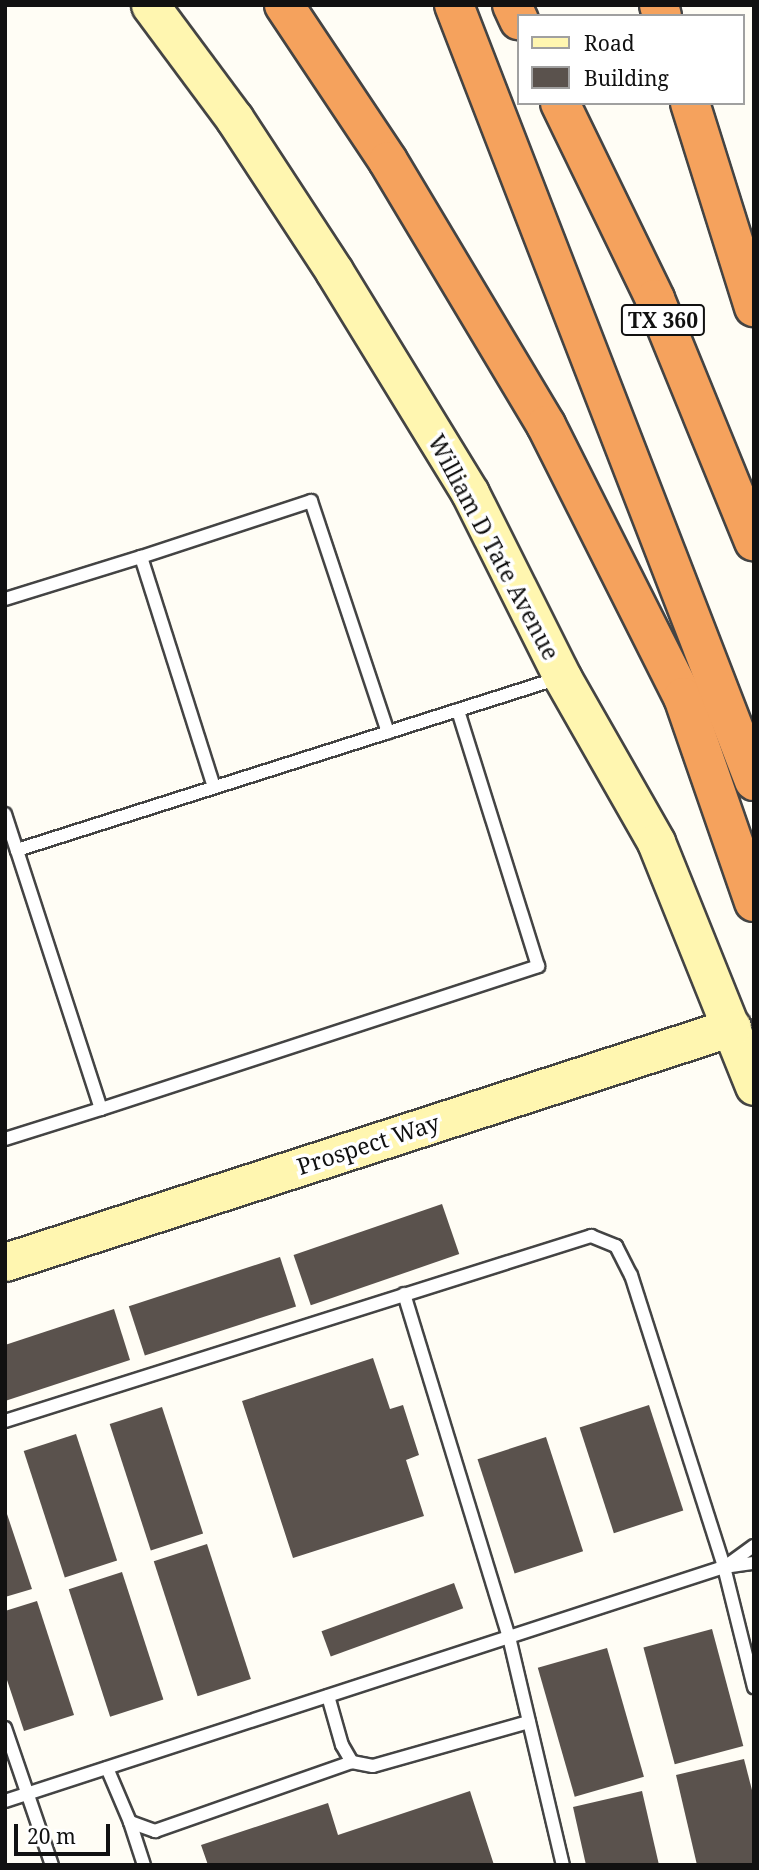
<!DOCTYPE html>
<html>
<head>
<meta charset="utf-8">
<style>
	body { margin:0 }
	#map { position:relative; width:759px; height:1870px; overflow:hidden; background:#fffdf5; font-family:"Noto Serif",serif }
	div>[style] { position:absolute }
	.building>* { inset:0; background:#5a524d; transform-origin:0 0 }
	.roads { filter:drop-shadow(2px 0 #444) drop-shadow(-2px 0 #444) drop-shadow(0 2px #444) drop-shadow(0 -2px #444) }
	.lane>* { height:12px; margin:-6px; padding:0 6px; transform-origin:6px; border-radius:6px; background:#fff }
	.secondary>* { height:37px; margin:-18.5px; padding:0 18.5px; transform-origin:18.5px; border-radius:18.5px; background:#fff6b0 }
	.highway>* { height:38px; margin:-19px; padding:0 19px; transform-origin:19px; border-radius:19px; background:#f5a25d }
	span { translate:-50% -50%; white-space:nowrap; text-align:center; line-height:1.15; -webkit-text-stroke:7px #fff; paint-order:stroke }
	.shield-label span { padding:2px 5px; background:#fff; border:2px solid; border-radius:5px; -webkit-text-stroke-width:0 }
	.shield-label { font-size:21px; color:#111; font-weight:700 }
	.street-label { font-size:23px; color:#111 }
	.frame { position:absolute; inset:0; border:7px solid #111; pointer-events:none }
	.legend { position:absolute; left:517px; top:14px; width:228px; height:91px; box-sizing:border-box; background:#fff; border:2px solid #a0a0a0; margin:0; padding:9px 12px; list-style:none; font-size:21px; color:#111 }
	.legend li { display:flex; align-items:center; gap:14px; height:35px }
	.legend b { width:35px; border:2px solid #a0a0a0 }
	.scale { position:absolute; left:14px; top:1824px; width:96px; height:32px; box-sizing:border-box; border:4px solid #111; border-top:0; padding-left:9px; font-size:21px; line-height:24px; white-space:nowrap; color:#111; -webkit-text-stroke:5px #fff; paint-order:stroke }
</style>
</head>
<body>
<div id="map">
	<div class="building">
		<i style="left:442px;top:1204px;width:53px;height:157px;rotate:71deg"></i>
		<i style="left:280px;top:1257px;width:52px;height:159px;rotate:72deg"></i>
		<i style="clip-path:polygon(114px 1309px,130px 1360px,5px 1401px,5px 1345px)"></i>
		<i style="clip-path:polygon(373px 1358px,390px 1409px,403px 1405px,419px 1455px,406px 1460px,424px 1516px,293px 1558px,242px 1401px)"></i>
		<i style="left:649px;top:1405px;width:111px;height:73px;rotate:72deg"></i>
		<i style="left:162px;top:1407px;width:133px;height:55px;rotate:72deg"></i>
		<i style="left:76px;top:1434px;width:133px;height:55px;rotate:72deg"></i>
		<i style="left:546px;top:1437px;width:120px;height:72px;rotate:72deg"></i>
		<i style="clip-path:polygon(5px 1508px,32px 1589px,5px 1597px)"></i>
		<i style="left:207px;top:1544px;width:142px;height:56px;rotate:72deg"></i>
		<i style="left:122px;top:1572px;width:134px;height:56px;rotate:72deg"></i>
		<i style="left:454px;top:1583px;width:27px;height:141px;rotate:70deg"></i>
		<i style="clip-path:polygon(37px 1601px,74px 1715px,24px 1731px,5px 1674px,5px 1611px)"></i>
		<i style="left:712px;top:1629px;width:121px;height:71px;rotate:75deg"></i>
		<i style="left:607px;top:1648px;width:134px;height:72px;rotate:74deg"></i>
		<i style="clip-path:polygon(744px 1759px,754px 1798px,754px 1865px,697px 1865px,676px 1775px)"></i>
		<i style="clip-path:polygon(470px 1791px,494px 1865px,208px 1865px,201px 1845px,328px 1803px,338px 1835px)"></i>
		<i style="clip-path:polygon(642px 1791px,659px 1865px,586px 1865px,573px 1807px)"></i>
	</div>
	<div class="roads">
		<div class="lane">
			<i style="left:141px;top:557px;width:179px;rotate:-18.2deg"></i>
			<i style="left:311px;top:501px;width:244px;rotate:71.6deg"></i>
			<i style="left:5px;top:599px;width:142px;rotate:-17.2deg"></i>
			<i style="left:141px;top:557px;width:241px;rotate:72.4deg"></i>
			<i style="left:5px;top:814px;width:38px;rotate:72deg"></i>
			<i style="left:101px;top:1109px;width:460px;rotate:-18.1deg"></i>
			<i style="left:538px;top:966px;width:268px;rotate:-107.4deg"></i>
			<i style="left:5px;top:1139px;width:101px;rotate:-17.4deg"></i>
			<i style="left:101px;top:1109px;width:272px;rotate:-108deg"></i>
			<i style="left:17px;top:850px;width:569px;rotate:-17.61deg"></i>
			<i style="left:404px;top:1294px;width:359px;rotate:73deg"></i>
			<i style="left:509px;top:1637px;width:234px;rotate:76.7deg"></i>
			<i style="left:5px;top:1421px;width:615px;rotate:-17.52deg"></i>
			<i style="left:591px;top:1236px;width:27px;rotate:22deg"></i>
			<i style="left:616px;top:1246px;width:33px;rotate:63deg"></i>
			<i style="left:631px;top:1275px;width:306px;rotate:72.3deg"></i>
			<i style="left:724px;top:1567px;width:124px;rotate:76deg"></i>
			<i style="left:726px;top:1566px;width:34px;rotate:-36deg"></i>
			<i style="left:328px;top:1696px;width:51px;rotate:74.1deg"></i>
			<i style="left:342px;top:1745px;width:20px;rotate:60deg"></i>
			<i style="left:352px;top:1762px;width:21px;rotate:11deg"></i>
			<i style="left:373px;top:1766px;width:162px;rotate:-15.8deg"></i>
			<i style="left:5px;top:1728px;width:145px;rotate:71.1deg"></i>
			<i style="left:107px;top:1768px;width:59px;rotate:66.9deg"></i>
			<i style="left:130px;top:1822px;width:27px;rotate:20deg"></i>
			<i style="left:155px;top:1831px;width:209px;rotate:-19.3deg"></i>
			<i style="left:5px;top:1801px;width:756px;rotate:-18.03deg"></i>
			<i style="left:724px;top:1567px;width:30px;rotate:-8deg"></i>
			<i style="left:130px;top:1822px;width:45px;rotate:72deg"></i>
		</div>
		<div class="secondary">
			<i style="left:150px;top:5px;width:141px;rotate:53.4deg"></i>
			<i style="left:234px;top:118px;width:183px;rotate:56.8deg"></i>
			<i style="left:334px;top:271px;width:260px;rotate:58.5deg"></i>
			<i style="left:470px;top:493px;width:206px;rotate:63.4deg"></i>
			<i style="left:562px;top:677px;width:190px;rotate:60.3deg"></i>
			<i style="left:656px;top:842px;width:263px;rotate:68.1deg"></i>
			<i style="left:5px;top:1262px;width:764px;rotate:-17.91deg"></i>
		</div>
		<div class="highway">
			<i style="left:284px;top:5px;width:187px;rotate:56.3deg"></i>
			<i style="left:388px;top:161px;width:308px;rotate:59.1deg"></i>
			<i style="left:546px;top:425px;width:305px;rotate:63.3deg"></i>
			<i style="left:683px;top:697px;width:217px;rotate:70.9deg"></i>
			<i style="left:454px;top:5px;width:832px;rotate:68.86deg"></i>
			<i style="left:512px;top:5px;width:17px;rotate:65deg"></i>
			<i style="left:659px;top:5px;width:11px;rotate:75deg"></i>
			<i style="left:560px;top:103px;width:218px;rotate:64.1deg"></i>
			<i style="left:655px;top:299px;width:262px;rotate:67.8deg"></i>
			<i style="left:690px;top:103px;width:214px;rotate:72.6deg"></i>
		</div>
	</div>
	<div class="shield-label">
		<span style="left:663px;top:320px">TX 360</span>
	</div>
	<div class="street-label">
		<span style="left:494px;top:547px;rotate:62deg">William D Tate Avenue</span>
		<span style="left:368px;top:1144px;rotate:-18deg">Prospect Way</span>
	</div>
	<div class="frame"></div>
	<ul class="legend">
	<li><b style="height:9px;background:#fff6b0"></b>Road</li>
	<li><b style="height:19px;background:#5a524d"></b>Building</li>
	</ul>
	<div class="scale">20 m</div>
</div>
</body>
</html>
